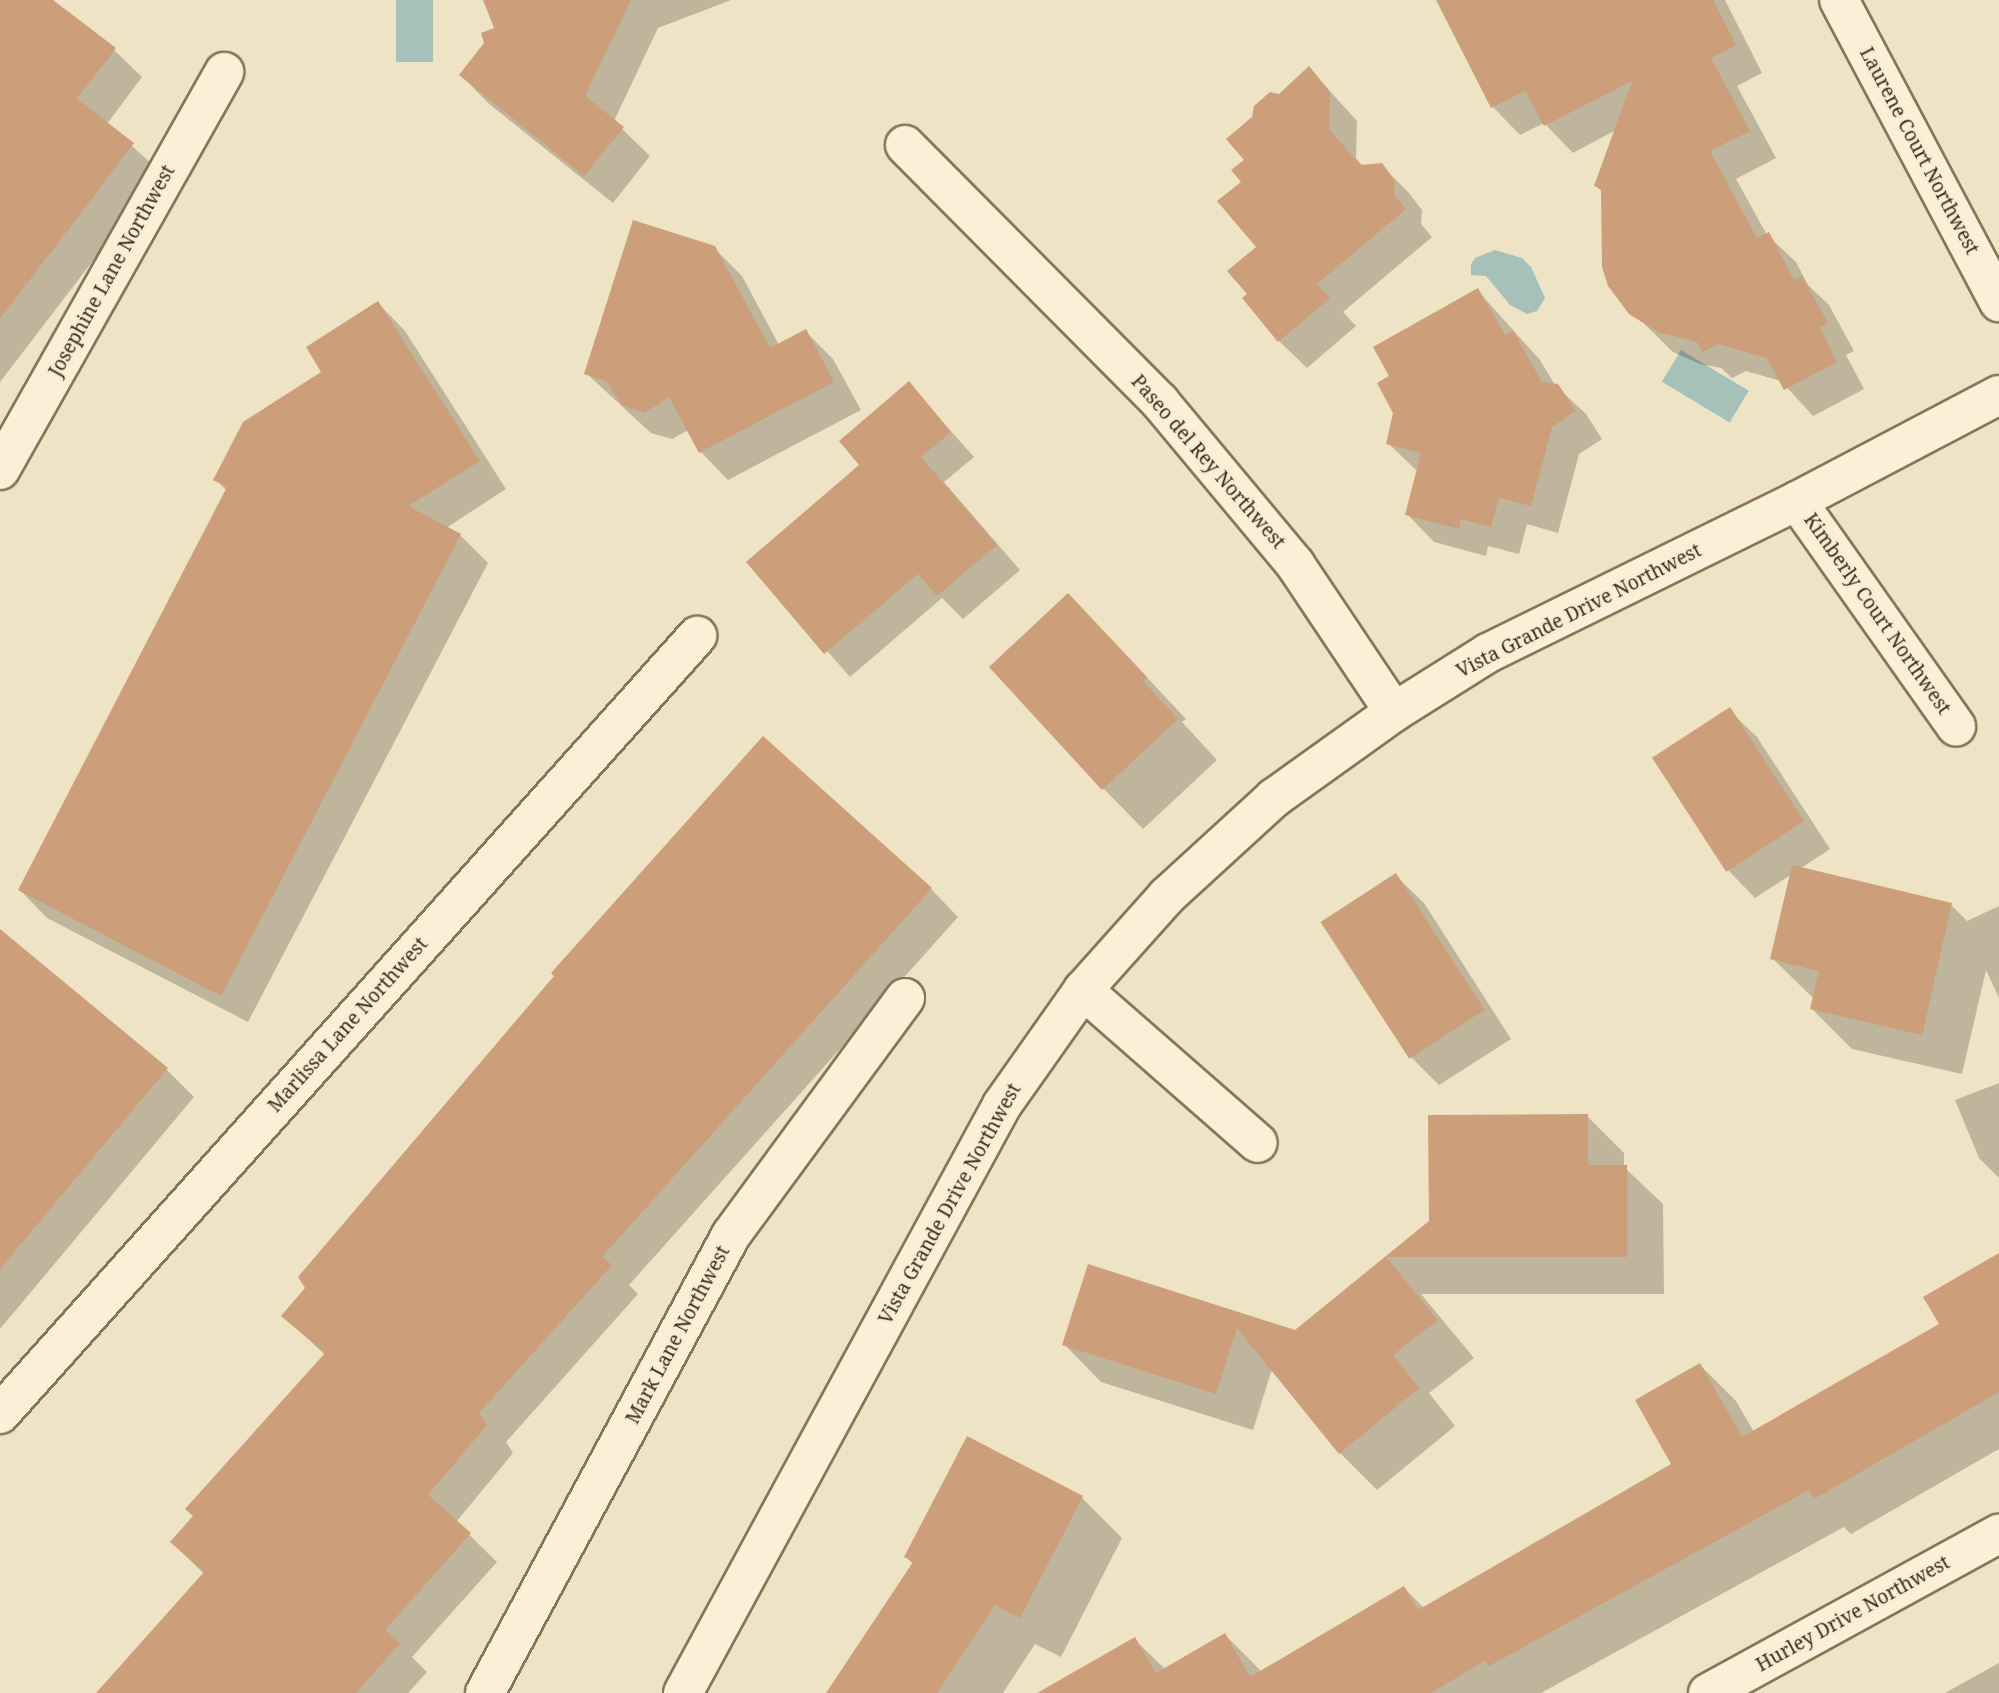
<!DOCTYPE html>
<html>
<head>
<meta charset="utf-8">
<style>
	body { margin:0 }
	#map { position:relative; width:1999px; height:1693px; overflow:hidden; background:#eee3c4; font-family:"Noto Serif",serif }
	div>[style] { position:absolute }
	.water>* { inset:0; background:#a6c1ba; transform-origin:0 0 }
	.shadow>* { inset:0; background:#0003 }
	.building>* { inset:0; background:#cc9e79; transform-origin:0 0 }
	.roads { filter:drop-shadow(2px 0 #89745a) drop-shadow(-2px 0 #89745a) drop-shadow(0 2px #89745a) drop-shadow(0 -2px #89745a) }
	.minor>* { height:38px; margin:-19px; padding:0 19px; transform-origin:19px; border-radius:19px; background:#f9f0d7 }
	span { translate:-50% -50%; white-space:nowrap; text-align:center; line-height:1.15; -webkit-text-stroke:5px #f6edd3; paint-order:stroke }
	.street-label { font-size:19px; color:#392c1e }
</style>
</head>
<body>
<div id="map">
	<div class="water">
		<i style="left:396px;top:0;width:37px;height:62px"></i>
		<i style="clip-path:polygon(1495px 250px,1522px 258px,1531px 267px,1545px 298px,1537px 311px,1527px 314px,1510px 305px,1486px 276px,1471px 275px,1471px 264px,1475px 258px)"></i>
		<i style="left:1681px;top:350px;width:79px;height:37px;rotate:31deg"></i>
	</div>
	<div class="shadow">
		<i style="clip-path:polygon(0 0,50px 0,114px 50px,142px 77px,107px 124px,161px 172px,0 382px)"></i>
		<i style="clip-path:polygon(485px 0,731px 0,658px 28px,614px 121px,650px 156px,613px 203px,488px 103px,461px 75px,497px 29px)"></i>
		<i style="clip-path:polygon(1454px 0,1725px 0,1762px 73px,1737px 86px,1776px 158px,1736px 179px,1767px 235px,1796px 262px,1808px 285px,1829px 305px,1854px 351px,1846px 355px,1864px 389px,1813px 416px,1781px 381px,1746px 371px,1732px 378px,1721px 368px,1700px 364px,1673px 352px,1621px 301px,1603px 193px,1596px 186px,1616px 130px,1573px 153px,1544px 123px,1520px 135px,1493px 107px,1441px 8px)"></i>
		<i style="clip-path:polygon(1309px 68px,1357px 121px,1356px 158px,1363px 166px,1381px 165px,1409px 193px,1422px 210px,1421px 224px,1432px 237px,1343px 312px,1356px 326px,1307px 368px,1279px 341px,1249px 294px,1258px 247px,1243px 182px,1246px 160px,1280px 96px)"></i>
		<i style="clip-path:polygon(714px 248px,742px 276px,779px 345px,805px 331px,833px 359px,861px 410px,728px 480px,701px 452px,688px 430px,672px 439px,651px 433px,586px 373px)"></i>
		<i style="clip-path:polygon(1478px 291px,1540px 360px,1555px 385px,1586px 414px,1602px 439px,1579px 454px,1558px 533px,1527px 524px,1519px 554px,1488px 546px,1486px 556px,1434px 542px,1407px 514px,1418px 472px,1388px 443px,1395px 413px,1392px 376px)"></i>
		<i style="clip-path:polygon(378px 303px,405px 331px,506px 489px,446px 528px,460px 535px,488px 563px,248px 1022px,47px 918px,20px 890px,227px 491px,215px 479px,324px 373px)"></i>
		<i style="clip-path:polygon(909px 384px,974px 457px,944px 482px,1020px 570px,963px 619px,942px 598px,850px 677px,749px 562px,861px 466px)"></i>
		<i style="clip-path:polygon(1108px 636px,1186px 719px,1182px 722px,1217px 760px,1143px 829px,1103px 788px)"></i>
		<i style="clip-path:polygon(1729px 710px,1757px 737px,1830px 849px,1800px 869px,1951px 905px,1967px 921px,1999px 906px,1999px 998px,1986px 970px,1962px 1074px,1852px 1049px,1812px 1009px,1814px 999px,1772px 958px,1792px 874px,1755px 898px,1728px 870px)"></i>
		<i style="clip-path:polygon(1396px 876px,1424px 903px,1511px 1039px,1439px 1085px,1412px 1058px,1324px 923px)"></i>
		<i style="clip-path:polygon(931px 889px,958px 917px,629px 1285px,638px 1294px,506px 1442px,513px 1453px,456px 1522px,497px 1562px,412px 1657px,427px 1672px,408px 1693px,111px 1693px,204px 1574px,172px 1542px,325px 1355px,283px 1315px)"></i>
		<i style="clip-path:polygon(0 932px,167px 1070px,194px 1097px,0 1329px)"></i>
		<i style="clip-path:polygon(1999px 1083px,1999px 1178px,1979px 1158px,1955px 1100px)"></i>
		<i style="clip-path:polygon(1587px 1116px,1624px 1153px,1624px 1167px,1663px 1204px,1664px 1294px,1421px 1294px,1474px 1358px,1429px 1393px,1455px 1426px,1377px 1490px,1340px 1453px,1272px 1369px,1253px 1430px,1101px 1382px,1064px 1344px,1089px 1266px,1295px 1332px,1431px 1221px)"></i>
		<i style="clip-path:polygon(1999px 1255px,1999px 1449px,1851px 1534px,1844px 1527px,1541px 1693px,1084px 1693px,1134px 1639px,1165px 1669px,1225px 1635px,1262px 1672px,1404px 1588px,1424px 1608px,1674px 1465px,1700px 1365px,1736px 1401px,1754px 1432px,1941px 1324px)"></i>
		<i style="clip-path:polygon(1082px 1498px,1122px 1538px,1061px 1657px,1035px 1644px,1003px 1693px,828px 1693px,914px 1565px,906px 1557px)"></i>
		<i style="clip-path:polygon(1999px 1663px,1999px 1693px,1945px 1693px)"></i>
	</div>
	<div class="building">
		<i style="clip-path:polygon(0 0,53px 0,116px 48px,77px 99px,134px 143px,0 319px)"></i>
		<i style="clip-path:polygon(483px 0,631px 0,585px 96px,624px 127px,584px 176px,459px 75px,484px 43px,481px 33px,494px 28px)"></i>
		<i style="clip-path:polygon(1436px 0,1713px 0,1736px 45px,1711px 58px,1750px 131px,1710px 151px,1757px 238px,1769px 232px,1794px 280px,1802px 276px,1828px 323px,1820px 327px,1837px 362px,1784px 390px,1767px 358px,1718px 344px,1703px 352px,1697px 342px,1658px 332px,1629px 314px,1608px 286px,1602px 267px,1601px 189px,1594px 186px,1632px 81px,1544px 126px,1525px 91px,1491px 108px)"></i>
		<i style="clip-path:polygon(1309px 66px,1330px 92px,1329px 129px,1360px 165px,1382px 163px,1395px 181px,1394px 195px,1406px 209px,1317px 284px,1330px 298px,1278px 342px,1242px 298px,1247px 294px,1227px 271px,1256px 247px,1217px 201px,1241px 182px,1231px 170px,1244px 160px,1226px 139px,1252px 117px,1254px 106px,1270px 92px,1279px 94px)"></i>
		<i style="clip-path:polygon(633px 220px,715px 246px,770px 348px,806px 329px,834px 382px,699px 453px,669px 397px,644px 413px,622px 405px,606px 381px,584px 374px)"></i>
		<i style="clip-path:polygon(1478px 288px,1505px 335px,1513px 331px,1542px 382px,1558px 384px,1576px 411px,1552px 427px,1531px 506px,1499px 498px,1491px 527px,1461px 519px,1459px 529px,1405px 515px,1421px 453px,1386px 444px,1393px 413px,1377px 383px,1389px 376px,1373px 347px)"></i>
		<i style="clip-path:polygon(378px 301px,480px 461px,408px 506px,461px 534px,221px 996px,18px 890px,227px 487px,213px 480px,243px 422px,321px 372px,306px 347px)"></i>
		<i style="clip-path:polygon(909px 381px,951px 432px,921px 457px,997px 545px,937px 596px,918px 574px,824px 654px,746px 562px,859px 465px,839px 441px)"></i>
		<i style="clip-path:polygon(1068px 593px,1147px 677px,1143px 681px,1178px 719px,1102px 790px,989px 667px)"></i>
		<i style="left:1730px;top:707px;width:136px;height:93px;rotate:57deg"></i>
		<i style="clip-path:polygon(763px 736px,932px 888px,602px 1257px,612px 1265px,479px 1413px,487px 1425px,428px 1495px,471px 1533px,385px 1630px,400px 1643px,356px 1693px,96px 1693px,204px 1572px,170px 1542px,193px 1516px,185px 1509px,325px 1353px,281px 1316px,305px 1288px,298px 1277px,554px 976px,551px 973px)"></i>
		<i style="clip-path:polygon(1792px 865px,1952px 903px,1922px 1035px,1810px 1009px,1819px 971px,1770px 959px)"></i>
		<i style="left:1396px;top:873px;width:163px;height:90px;rotate:57deg"></i>
		<i style="clip-path:polygon(0 929px,168px 1068px,0 1269px)"></i>
		<i style="clip-path:polygon(1588px 1114px,1588px 1165px,1627px 1165px,1627px 1257px,1386px 1257px,1438px 1320px,1393px 1355px,1419px 1388px,1339px 1454px,1237px 1328px,1216px 1394px,1062px 1345px,1088px 1264px,1295px 1330px,1429px 1221px,1428px 1115px)"></i>
		<i style="clip-path:polygon(1999px 1253px,1999px 1392px,1814px 1499px,1809px 1490px,1489px 1666px,1486px 1660px,1431px 1693px,1037px 1693px,1135px 1637px,1156px 1673px,1225px 1633px,1250px 1677px,1404px 1586px,1418px 1610px,1671px 1464px,1635px 1400px,1700px 1363px,1742px 1437px,1939px 1324px,1923px 1297px)"></i>
		<i style="clip-path:polygon(967px 1436px,1083px 1496px,1020px 1618px,995px 1605px,937px 1693px,826px 1693px,913px 1562px,904px 1557px)"></i>
	</div>
	<div class="roads">
		<div class="minor">
			<i style="left:1839px;top:0;width:342px;rotate:62.1deg"></i>
			<i style="left:905px;top:145px;width:362px;rotate:45.2deg"></i>
			<i style="left:1160px;top:402px;width:211px;rotate:50.2deg"></i>
			<i style="left:1295px;top:564px;width:178px;rotate:56.2deg"></i>
			<i style="left:0;top:470px;width:457px;rotate:-60.6deg"></i>
			<i style="left:1797px;top:501px;width:276px;rotate:54.8deg"></i>
			<i style="left:1083px;top:990px;width:232px;rotate:41.2deg"></i>
			<i style="left:0;top:1414px;width:1045px;rotate:-48.14deg"></i>
			<i style="left:485px;top:1693px;width:520px;rotate:-61.76deg"></i>
			<i style="left:731px;top:1235px;width:294px;rotate:-53.7deg"></i>
			<i style="left:683px;top:1693px;width:669px;rotate:-61.52deg"></i>
			<i style="left:1002px;top:1105px;width:141px;rotate:-54.8deg"></i>
			<i style="left:1083px;top:990px;width:126px;rotate:-48.2deg"></i>
			<i style="left:1167px;top:896px;width:145px;rotate:-42.5deg"></i>
			<i style="left:1274px;top:798px;width:148px;rotate:-35.6deg"></i>
			<i style="left:1394px;top:712px;width:111px;rotate:-32.1deg"></i>
			<i style="left:1488px;top:653px;width:344px;rotate:-26.2deg"></i>
			<i style="left:1797px;top:501px;width:228px;rotate:-27.7deg"></i>
			<i style="left:1708px;top:1693px;width:332px;rotate:-28.7deg"></i>
		</div>
	</div>
	<div class="street-label">
		<span style="left:1919px;top:151px;rotate:62deg">Laurene Court Northwest</span>
		<span style="left:112px;top:271px;rotate:-61deg">Josephine Lane Northwest</span>
		<span style="left:1208px;top:462px;rotate:49deg">Paseo del Rey Northwest</span>
		<span style="left:1579px;top:611px;rotate:-27deg">Vista Grande Drive Northwest</span>
		<span style="left:1877px;top:614px;rotate:55deg">Kimberly Court Northwest</span>
		<span style="left:348px;top:1025px;rotate:-48deg">Marlissa Lane Northwest</span>
		<span style="left:950px;top:1204px;rotate:-61deg">Vista Grande Drive Northwest</span>
		<span style="left:678px;top:1335px;rotate:-62deg">Mark Lane Northwest</span>
		<span style="left:1853px;top:1614px;rotate:-29deg">Hurley Drive Northwest</span>
	</div>
</div>
</body>
</html>
